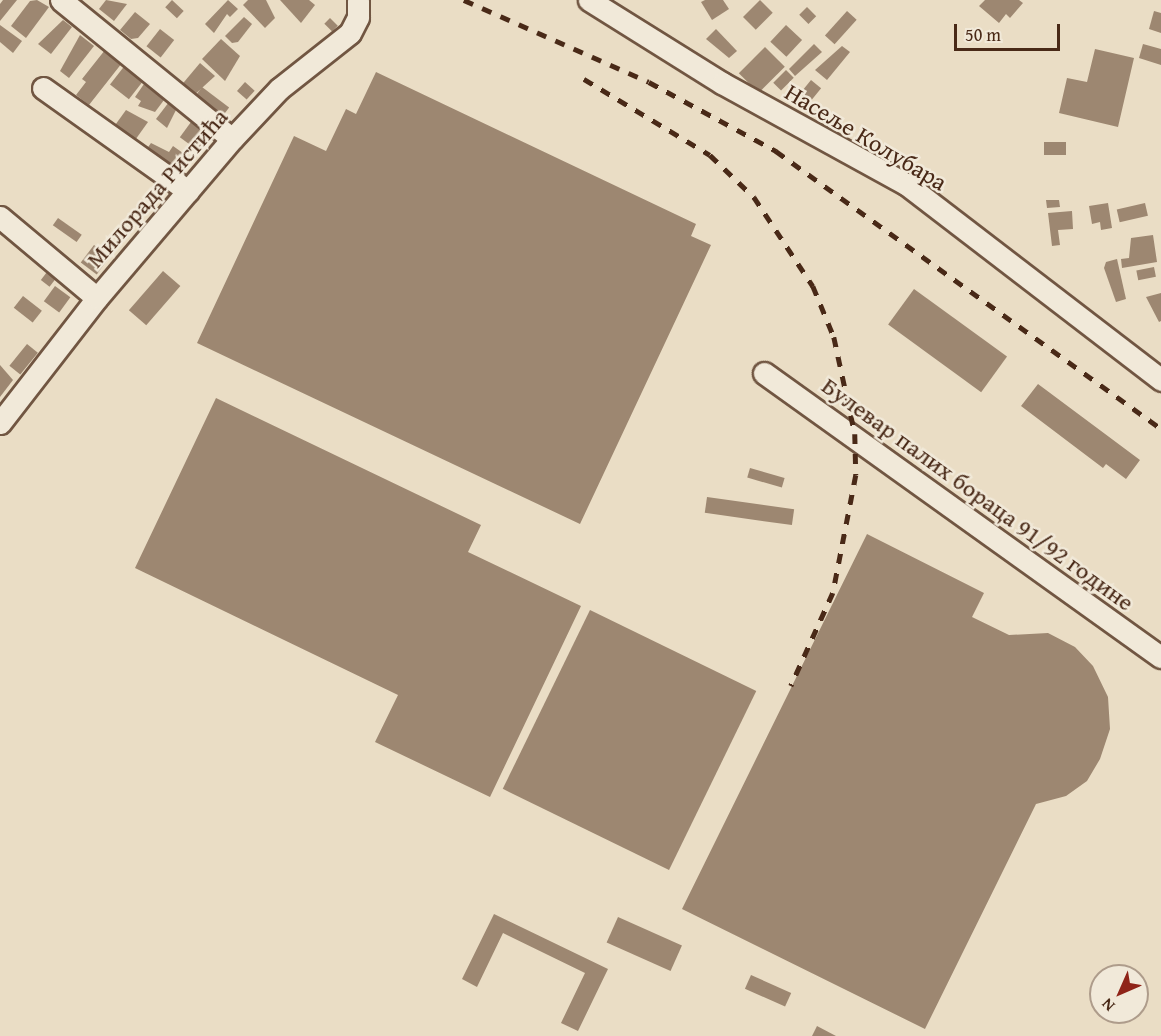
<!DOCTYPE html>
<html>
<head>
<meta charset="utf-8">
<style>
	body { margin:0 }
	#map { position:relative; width:1161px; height:1036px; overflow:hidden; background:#eaddc5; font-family:"Gentium Book Plus",serif }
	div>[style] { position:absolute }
	.building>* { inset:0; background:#9d8771; transform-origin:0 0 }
	.roads { filter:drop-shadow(2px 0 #715642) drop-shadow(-2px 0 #715642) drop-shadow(0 2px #715642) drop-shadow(0 -2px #715642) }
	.minor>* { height:21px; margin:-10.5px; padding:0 10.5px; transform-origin:10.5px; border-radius:10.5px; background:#f1e9d9 }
	.rail>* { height:4.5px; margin-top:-2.25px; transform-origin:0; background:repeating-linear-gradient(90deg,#492917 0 10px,transparent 0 20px) }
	span { translate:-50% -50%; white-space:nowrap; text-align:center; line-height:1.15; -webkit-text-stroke:5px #f1e9d9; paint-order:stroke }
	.street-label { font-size:24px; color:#492917 }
	.north { position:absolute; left:1089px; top:964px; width:60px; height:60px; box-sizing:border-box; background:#f1e9d9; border:2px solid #ae9c8b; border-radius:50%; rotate:225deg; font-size:16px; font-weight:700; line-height:24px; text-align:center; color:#492917 }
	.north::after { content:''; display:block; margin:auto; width:21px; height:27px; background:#8f2418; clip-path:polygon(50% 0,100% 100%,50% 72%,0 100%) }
	.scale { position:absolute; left:954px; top:24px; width:106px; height:27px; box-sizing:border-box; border:3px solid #492917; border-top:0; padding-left:8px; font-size:18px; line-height:21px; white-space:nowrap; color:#492917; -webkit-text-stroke:4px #f1e9d9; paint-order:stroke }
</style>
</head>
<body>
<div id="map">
	<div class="building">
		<i style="clip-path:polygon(3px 0,17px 0,0 21px,0 4px)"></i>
		<i style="clip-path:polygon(37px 0,49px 7px,26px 38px,11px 26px,30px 1px)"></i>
		<i style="clip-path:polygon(106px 0,127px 4px,114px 21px,99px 9px)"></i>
		<i style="left:172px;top:0;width:16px;height:10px;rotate:43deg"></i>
		<i style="clip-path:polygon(228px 0,238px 9px,230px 17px,227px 14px,214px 33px,205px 24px)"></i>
		<i style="clip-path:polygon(248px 0,266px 0,275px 18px,265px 28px,243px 5px)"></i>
		<i style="clip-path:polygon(280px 0,309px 0,315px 5px,301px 23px)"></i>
		<i style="clip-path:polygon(705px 0,723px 0,729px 9px,712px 20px,701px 2px)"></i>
		<i style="left:760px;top:0;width:18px;height:24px;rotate:45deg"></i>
		<i style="clip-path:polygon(985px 0,1019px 0,1023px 3px,1010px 18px,1006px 14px,999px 23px,979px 6px)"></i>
		<i style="left:807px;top:7px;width:13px;height:11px;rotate:45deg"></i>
		<i style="left:847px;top:11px;width:13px;height:33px;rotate:42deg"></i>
		<i style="clip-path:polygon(1154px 11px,1161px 13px,1161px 33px,1149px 29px)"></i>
		<i style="clip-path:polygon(135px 12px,150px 24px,138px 38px,131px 39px,120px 30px)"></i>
		<i style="clip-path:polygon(244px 17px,252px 24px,238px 42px,232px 43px,225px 36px)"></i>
		<i style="left:330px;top:18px;width:11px;height:8px;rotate:45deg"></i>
		<i style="clip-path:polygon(63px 20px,72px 27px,51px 54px,38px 44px)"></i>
		<i style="clip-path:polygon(0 25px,22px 41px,13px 53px,0 42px)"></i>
		<i style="left:786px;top:25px;width:22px;height:23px;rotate:43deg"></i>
		<i style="left:160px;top:29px;width:18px;height:22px;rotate:38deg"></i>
		<i style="clip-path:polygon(716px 29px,737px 51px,729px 58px,706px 39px)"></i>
		<i style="clip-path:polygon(80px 35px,94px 46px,69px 78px,60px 71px)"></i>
		<i style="clip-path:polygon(221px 39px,240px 56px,225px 81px,202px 59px)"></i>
		<i style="clip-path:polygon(814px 44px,822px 52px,795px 76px,789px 69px)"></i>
		<i style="clip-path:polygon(1143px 44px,1161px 49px,1161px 65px,1139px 58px)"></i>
		<i style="clip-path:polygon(842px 46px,850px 52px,827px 80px,815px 70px)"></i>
		<i style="left:765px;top:47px;width:28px;height:37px;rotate:45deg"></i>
		<i style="clip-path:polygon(1095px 49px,1134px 58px,1118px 127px,1059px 113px,1067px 78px,1087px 82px)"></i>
		<i style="clip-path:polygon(105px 50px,122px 63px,89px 105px,76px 95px,86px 82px,82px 79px)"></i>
		<i style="clip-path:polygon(200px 63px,215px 76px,191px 98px,179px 88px)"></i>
		<i style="left:126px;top:64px;width:24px;height:26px;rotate:38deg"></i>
		<i style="left:786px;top:70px;width:11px;height:18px;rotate:45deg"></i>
		<i style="clip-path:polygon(376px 72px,696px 224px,691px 236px,711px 245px,580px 524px,197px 343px,294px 136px,326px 151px,346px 109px,356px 114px)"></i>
		<i style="left:811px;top:80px;width:13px;height:20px;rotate:39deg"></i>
		<i style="left:245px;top:82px;width:13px;height:12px;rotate:42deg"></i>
		<i style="clip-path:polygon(144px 84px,167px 96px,155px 112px,138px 106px,141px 101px,135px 97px)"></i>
		<i style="left:202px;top:87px;width:34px;height:13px;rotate:37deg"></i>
		<i style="clip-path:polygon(169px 102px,177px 108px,167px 128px,156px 119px)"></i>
		<i style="clip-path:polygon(126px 110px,148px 122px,133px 143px,113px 128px)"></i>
		<i style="left:191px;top:122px;width:22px;height:19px;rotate:36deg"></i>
		<i style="left:1066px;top:142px;width:13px;height:22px;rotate:90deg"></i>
		<i style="clip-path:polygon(151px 143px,169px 152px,173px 146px,190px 158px,179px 174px,146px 150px)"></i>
		<i style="clip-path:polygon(1046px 200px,1059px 200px,1060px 207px,1047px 208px)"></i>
		<i style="clip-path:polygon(1108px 203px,1112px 228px,1101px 230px,1100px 222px,1092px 224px,1089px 206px)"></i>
		<i style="left:1145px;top:203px;width:13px;height:29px;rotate:77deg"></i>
		<i style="clip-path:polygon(1072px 211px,1073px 229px,1058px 230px,1060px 245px,1052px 246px,1048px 213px)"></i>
		<i style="left:58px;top:218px;width:29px;height:9px;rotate:35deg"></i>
		<i style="clip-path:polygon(1153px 235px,1157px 262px,1122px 268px,1121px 259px,1129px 258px,1131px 238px)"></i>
		<i style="left:94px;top:245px;width:20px;height:22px;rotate:37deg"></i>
		<i style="clip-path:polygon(1117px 259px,1126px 299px,1116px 302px,1104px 268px,1106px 262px)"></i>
		<i style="left:1154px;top:267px;width:10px;height:18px;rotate:79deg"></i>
		<i style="left:163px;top:271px;width:23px;height:52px;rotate:41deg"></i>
		<i style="left:47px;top:272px;width:11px;height:10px;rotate:38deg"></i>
		<i style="left:55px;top:286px;width:19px;height:19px;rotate:36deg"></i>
		<i style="left:914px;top:289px;width:115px;height:44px;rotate:36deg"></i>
		<i style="clip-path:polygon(1161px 293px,1161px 321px,1159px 322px,1146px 297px)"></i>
		<i style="left:23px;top:296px;width:24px;height:15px;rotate:38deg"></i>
		<i style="left:27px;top:344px;width:14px;height:28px;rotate:39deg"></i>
		<i style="clip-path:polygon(0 365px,13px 380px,0 397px)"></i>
		<i style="clip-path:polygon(1038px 384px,1140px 460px,1126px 479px,1106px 464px,1103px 468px,1021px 406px)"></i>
		<i style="clip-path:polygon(216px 398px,481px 525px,468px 552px,581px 606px,490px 797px,375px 742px,398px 695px,135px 568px)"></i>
		<i style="left:750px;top:468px;width:36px;height:10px;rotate:16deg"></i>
		<i style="left:707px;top:497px;width:88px;height:16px;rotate:8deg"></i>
		<i style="clip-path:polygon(867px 534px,984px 593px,972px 617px,1009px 635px,1048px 633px,1075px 647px,1093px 666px,1108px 697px,1110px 729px,1100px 759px,1087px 781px,1066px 796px,1036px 804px,925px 1029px,682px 909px)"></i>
		<i style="left:590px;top:610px;width:185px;height:199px;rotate:26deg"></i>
		<i style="clip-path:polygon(494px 914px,608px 969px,578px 1031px,561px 1023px,585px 973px,503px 933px,477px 987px,462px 979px)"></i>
		<i style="left:618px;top:917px;width:70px;height:28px;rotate:24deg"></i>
		<i style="left:751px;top:975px;width:44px;height:15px;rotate:24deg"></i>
		<i style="clip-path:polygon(817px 1026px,836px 1036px,812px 1036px)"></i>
	</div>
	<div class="roads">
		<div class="minor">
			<i style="left:61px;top:0;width:220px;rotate:39.1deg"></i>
			<i style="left:589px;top:0;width:157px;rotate:32deg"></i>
			<i style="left:722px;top:83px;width:210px;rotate:28.8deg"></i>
			<i style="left:906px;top:184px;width:322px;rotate:37.5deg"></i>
			<i style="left:43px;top:88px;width:178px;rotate:35.4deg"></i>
			<i style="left:0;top:217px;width:126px;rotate:39.9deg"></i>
			<i style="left:764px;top:373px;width:488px;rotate:35.6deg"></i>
			<i style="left:0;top:423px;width:158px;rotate:-52.2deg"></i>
			<i style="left:97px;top:298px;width:209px;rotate:-49.7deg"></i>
			<i style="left:232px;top:139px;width:69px;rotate:-46.8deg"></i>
			<i style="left:279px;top:89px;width:90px;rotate:-38.3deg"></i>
			<i style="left:350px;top:33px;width:18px;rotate:-63deg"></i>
			<i style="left:358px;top:17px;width:17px;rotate:-90deg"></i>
		</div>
	</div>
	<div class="rail">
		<i style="left:464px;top:0;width:202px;rotate:23.9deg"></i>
		<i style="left:649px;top:82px;width:145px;rotate:28.5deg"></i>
		<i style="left:776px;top:151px;width:475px;rotate:35.8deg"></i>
		<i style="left:584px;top:79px;width:147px;rotate:31.1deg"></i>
		<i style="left:710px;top:155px;width:61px;rotate:43.7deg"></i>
		<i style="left:754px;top:197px;width:107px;rotate:56.5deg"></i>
		<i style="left:813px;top:286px;width:55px;rotate:67.6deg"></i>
		<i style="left:834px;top:337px;width:99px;rotate:77.8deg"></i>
		<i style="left:855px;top:434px;width:41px;rotate:88.6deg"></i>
		<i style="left:856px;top:475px;width:120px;rotate:101deg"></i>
		<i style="left:833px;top:593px;width:102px;rotate:114.3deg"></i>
	</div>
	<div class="street-label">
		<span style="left:866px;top:137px;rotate:31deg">Насеље Колубара</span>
		<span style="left:157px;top:188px;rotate:-49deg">Милорада Ристића</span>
		<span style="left:978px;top:494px;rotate:36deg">Булевар палих бораца 91/92 године</span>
	</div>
	<div class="north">N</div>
	<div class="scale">50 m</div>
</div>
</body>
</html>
